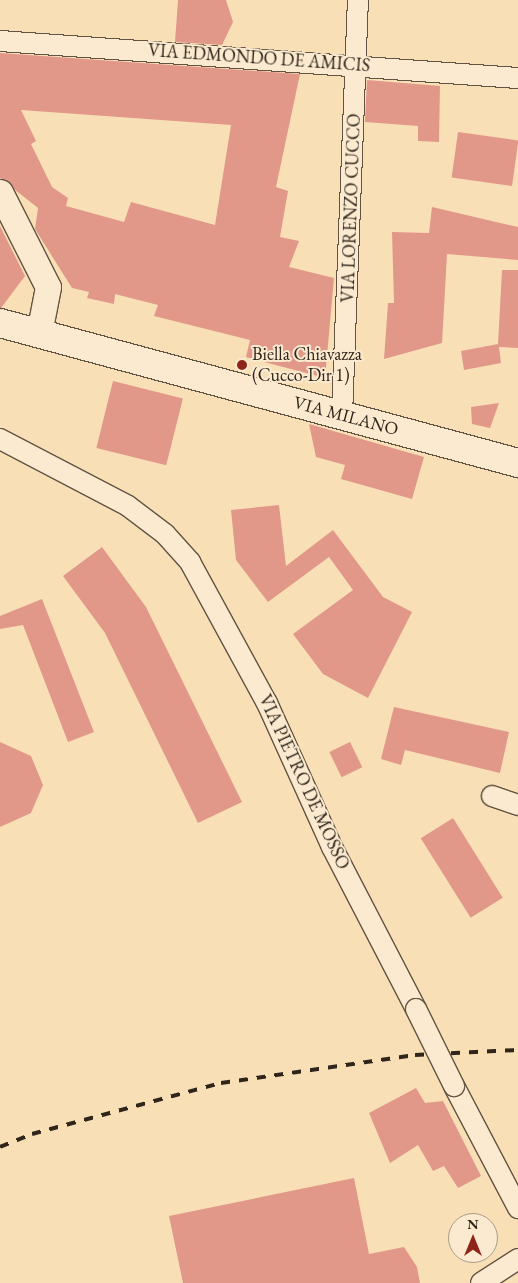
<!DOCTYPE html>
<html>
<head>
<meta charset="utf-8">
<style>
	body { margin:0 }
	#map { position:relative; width:518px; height:1283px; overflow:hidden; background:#f9dfb6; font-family:"EB Garamond",serif }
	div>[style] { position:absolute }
	.building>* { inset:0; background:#e19889; transform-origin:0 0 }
	.roads { filter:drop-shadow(1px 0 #625442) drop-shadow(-1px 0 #625442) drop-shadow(0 1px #625442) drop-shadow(0 -1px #625442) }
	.minor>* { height:20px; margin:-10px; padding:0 10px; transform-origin:10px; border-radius:10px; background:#fbead0 }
	.tertiary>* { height:25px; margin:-12.5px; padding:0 12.5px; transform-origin:12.5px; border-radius:12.5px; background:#fbead0 }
	.secondary>* { height:28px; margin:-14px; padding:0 14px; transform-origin:14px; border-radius:14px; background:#fbead0 }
	.rail>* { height:4px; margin-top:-2px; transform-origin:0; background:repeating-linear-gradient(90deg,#2f251b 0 9px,transparent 0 18px) }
	.bridges { filter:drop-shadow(1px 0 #625442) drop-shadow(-1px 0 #625442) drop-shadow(0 1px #625442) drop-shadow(0 -1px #625442) }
	.minor-bridge>* { height:20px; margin:-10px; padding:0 10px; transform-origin:10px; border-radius:10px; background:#fbead0 }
	.dots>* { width:14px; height:14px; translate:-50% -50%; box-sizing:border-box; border:2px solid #fbead0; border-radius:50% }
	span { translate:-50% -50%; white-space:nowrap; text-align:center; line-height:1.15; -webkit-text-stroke:4px #fbead0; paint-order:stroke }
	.street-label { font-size:18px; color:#2f251b }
	.poi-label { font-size:18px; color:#2f251b }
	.left { translate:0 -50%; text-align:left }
	.north { position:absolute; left:448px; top:1213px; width:50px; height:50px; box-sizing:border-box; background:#fbead0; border:1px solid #a99b88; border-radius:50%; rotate:0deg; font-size:14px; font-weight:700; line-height:20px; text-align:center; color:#2f251b }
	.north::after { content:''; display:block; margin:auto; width:18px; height:22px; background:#8f2418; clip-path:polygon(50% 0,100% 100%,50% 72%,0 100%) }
</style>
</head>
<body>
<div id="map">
	<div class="building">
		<i style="clip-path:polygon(178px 0,226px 0,233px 22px,222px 45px,175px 42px)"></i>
		<i style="clip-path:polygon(evenodd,0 53px,300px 74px,276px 187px,288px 191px,280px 237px,299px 241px,289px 267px,334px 278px,325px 378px,246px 357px,250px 340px,154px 316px,158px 305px,115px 294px,114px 304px,87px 298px,89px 292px,72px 288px,35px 229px,38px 208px,0 178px,0 53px,21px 110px,231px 125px,215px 225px,131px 202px,124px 222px,66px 206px,68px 198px,52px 187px,31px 144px,36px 141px,21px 110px)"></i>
		<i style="clip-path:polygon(367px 80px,440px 86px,439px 142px,418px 141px,418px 126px,365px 122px)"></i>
		<i style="left:458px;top:132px;width:61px;height:46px;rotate:8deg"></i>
		<i style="clip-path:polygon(432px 207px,518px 227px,518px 260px,447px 254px,442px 343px,384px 359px,388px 303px,394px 303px,392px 232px,429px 233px)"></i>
		<i style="clip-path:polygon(0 226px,25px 276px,1px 308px,0 308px)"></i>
		<i style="clip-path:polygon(502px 270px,518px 270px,518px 348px,499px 347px,501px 363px,464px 370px,461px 351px,498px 344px)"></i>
		<i style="left:113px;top:381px;width:72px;height:69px;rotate:14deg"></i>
		<i style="clip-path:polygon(499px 403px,490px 428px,472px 424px,471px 407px)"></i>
		<i style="clip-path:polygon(309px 424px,424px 457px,412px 499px,341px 479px,345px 465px,316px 457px)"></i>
		<i style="clip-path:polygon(279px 505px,286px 566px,333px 530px,383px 597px,412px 612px,368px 698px,323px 674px,293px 634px,353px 590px,329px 557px,268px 602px,236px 560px,231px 510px)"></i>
		<i style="clip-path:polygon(102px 547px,146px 607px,242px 802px,198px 823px,105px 633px,63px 576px)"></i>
		<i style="clip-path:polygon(42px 599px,94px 732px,68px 742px,23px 625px,0 629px,0 616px)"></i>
		<i style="clip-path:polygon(394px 707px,509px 732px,500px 773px,405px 750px,401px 765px,381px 759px)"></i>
		<i style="clip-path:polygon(0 742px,31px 756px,43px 785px,31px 813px,0 827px)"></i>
		<i style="left:350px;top:742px;width:28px;height:23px;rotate:64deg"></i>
		<i style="left:453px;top:818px;width:94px;height:38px;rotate:58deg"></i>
		<i style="clip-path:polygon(416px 1088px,425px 1103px,443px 1101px,481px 1176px,458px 1188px,444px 1166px,433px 1171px,418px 1145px,390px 1163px,369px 1113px)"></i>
		<i style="clip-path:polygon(354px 1178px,369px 1254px,404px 1247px,417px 1267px,420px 1283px,183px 1283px,169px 1216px)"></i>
	</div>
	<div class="roads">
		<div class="minor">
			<i style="left:0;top:41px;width:519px;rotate:4.09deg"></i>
			<i style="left:342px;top:415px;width:415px;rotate:-87.8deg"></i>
			<i style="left:0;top:439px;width:144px;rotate:27.6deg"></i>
			<i style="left:128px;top:506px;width:46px;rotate:37.1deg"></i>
			<i style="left:165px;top:534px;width:38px;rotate:48deg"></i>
			<i style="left:190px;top:562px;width:161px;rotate:61.4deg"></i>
			<i style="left:267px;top:703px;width:158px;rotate:65.7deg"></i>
			<i style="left:332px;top:847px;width:182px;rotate:62.6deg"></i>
			<i style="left:492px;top:796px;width:28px;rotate:19deg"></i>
			<i style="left:454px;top:1086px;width:138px;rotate:62.3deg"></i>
			<i style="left:481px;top:1283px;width:44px;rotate:-33deg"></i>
		</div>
		<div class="tertiary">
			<i style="left:0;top:192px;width:106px;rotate:63.2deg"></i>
			<i style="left:48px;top:287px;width:47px;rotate:101.1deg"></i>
		</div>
		<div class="secondary">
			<i style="left:0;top:323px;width:537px;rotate:15.12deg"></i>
		</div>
	</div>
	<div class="rail">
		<i style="left:0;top:1147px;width:35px;rotate:-22deg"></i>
		<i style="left:32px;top:1134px;width:196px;rotate:-15.1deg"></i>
		<i style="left:221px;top:1083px;width:196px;rotate:-8.2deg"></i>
		<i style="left:415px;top:1055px;width:103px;rotate:-2.8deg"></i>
	</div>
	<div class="bridges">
		<div class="minor-bridge">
			<i style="left:416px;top:1009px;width:86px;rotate:63.7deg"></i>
		</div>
	</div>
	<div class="dots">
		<i style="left:242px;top:365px;background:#8f2418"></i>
	</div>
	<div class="street-label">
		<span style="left:259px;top:58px;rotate:4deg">VIA EDMONDO DE AMICIS</span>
		<span style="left:351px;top:208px;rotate:-88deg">VIA LORENZO CUCCO</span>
		<span style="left:346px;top:416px;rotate:15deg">VIA MILANO</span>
		<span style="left:304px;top:782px;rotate:65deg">VIA PIETRO DE MOSSO</span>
	</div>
	<div class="poi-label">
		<span class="left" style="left:252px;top:365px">Biella Chiavazza<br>(Cucco-Dir 1)</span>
	</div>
	<div class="north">N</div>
</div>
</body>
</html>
